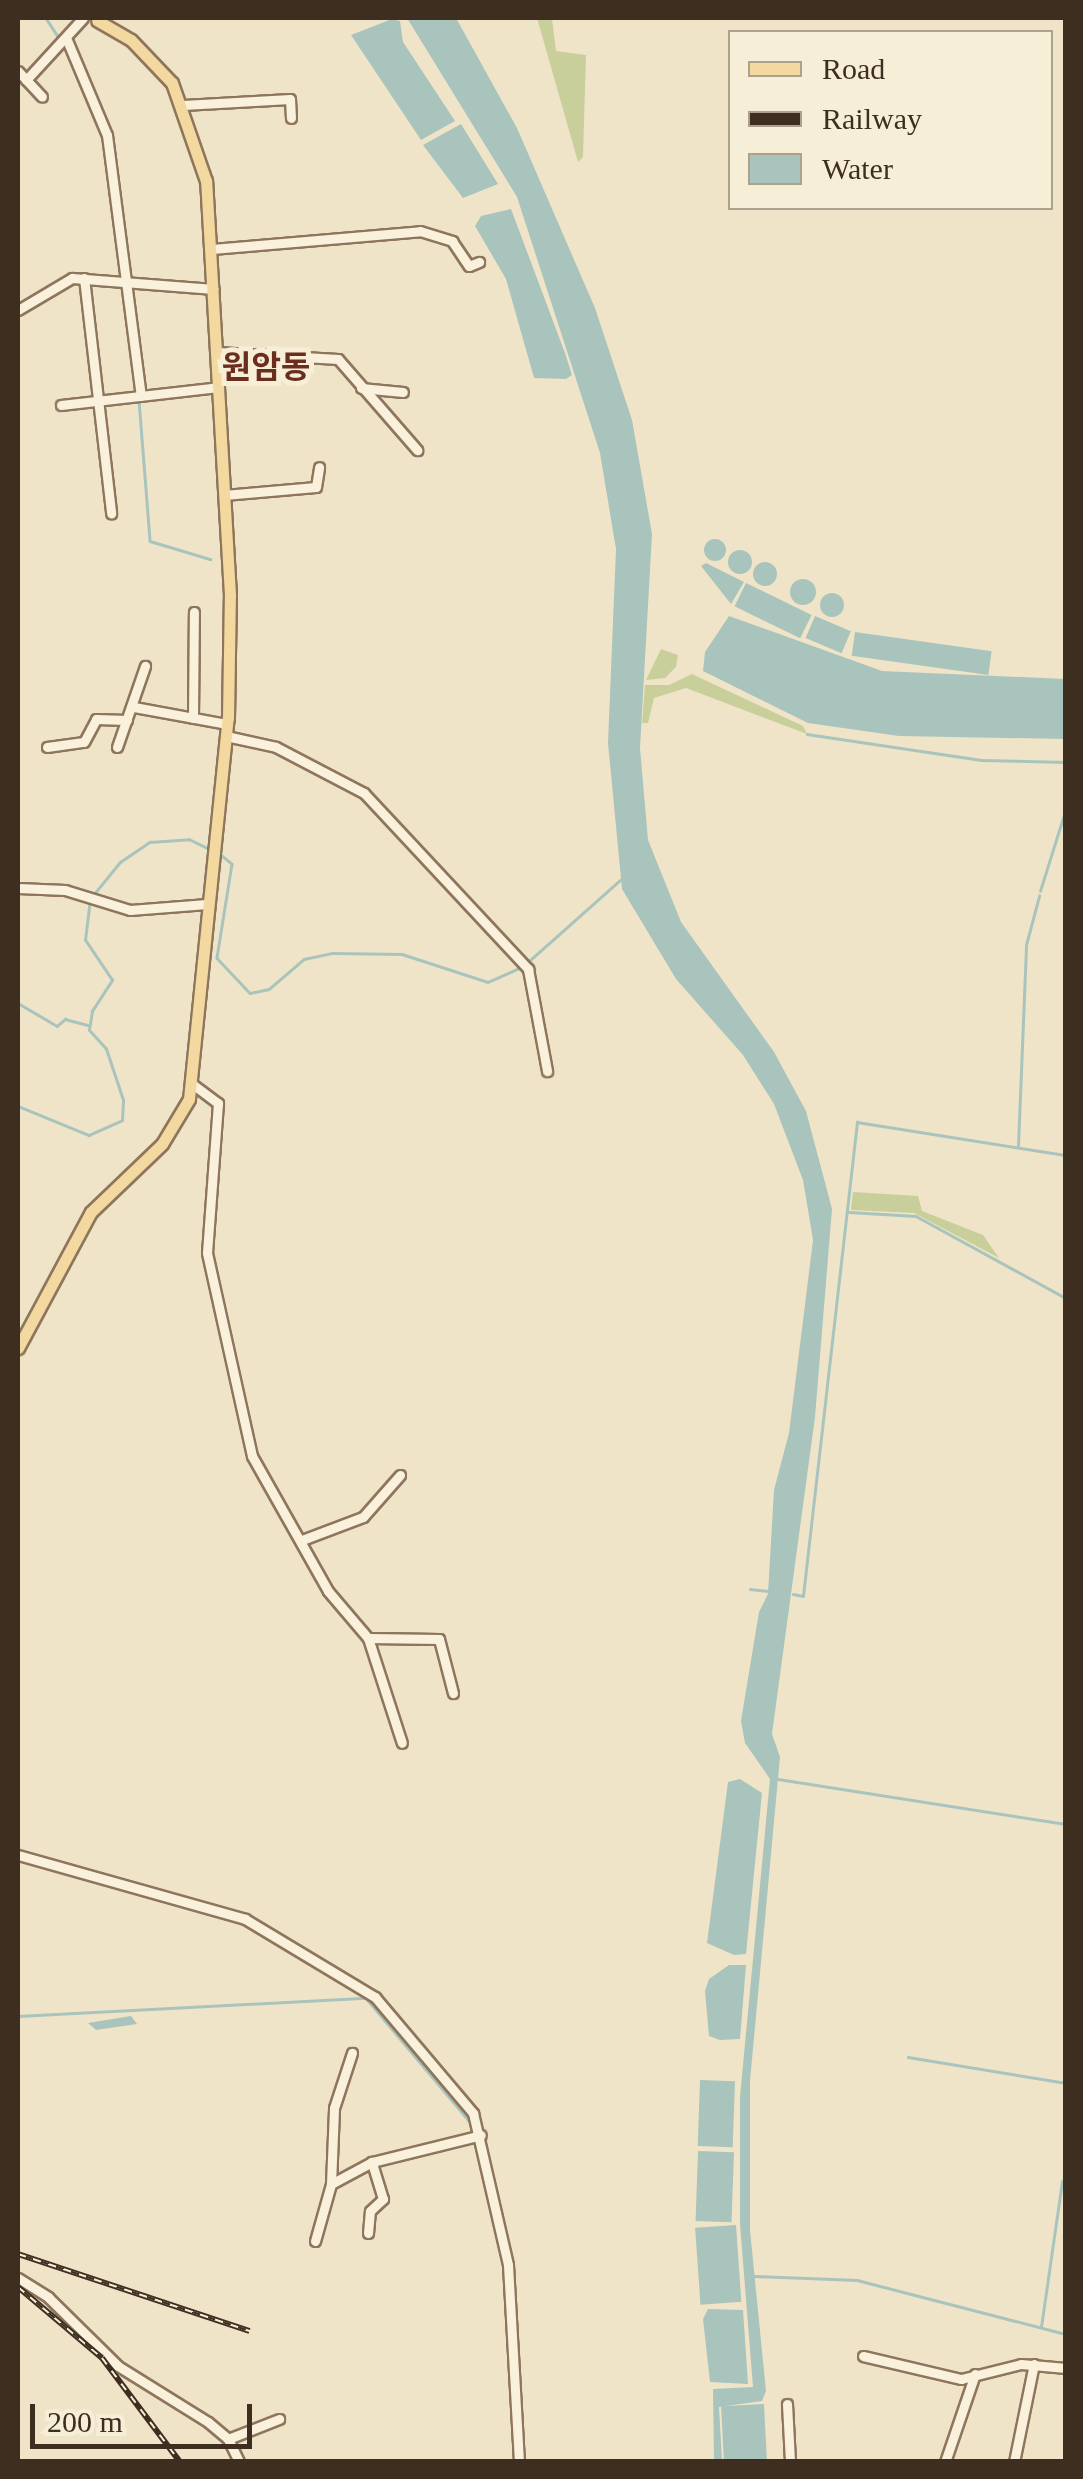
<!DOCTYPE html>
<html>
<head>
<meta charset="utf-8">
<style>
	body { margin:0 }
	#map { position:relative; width:1083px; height:2479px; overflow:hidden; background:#f0e4c8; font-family:"Times New Roman","Noto Sans KR",serif }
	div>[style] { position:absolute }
	.green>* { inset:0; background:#c9cf9b }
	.water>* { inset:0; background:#a9c4bc; transform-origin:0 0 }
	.round { border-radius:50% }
	.stream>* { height:2.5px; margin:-1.25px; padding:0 1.25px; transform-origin:1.25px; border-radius:1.25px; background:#a9c4bc }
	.roads { filter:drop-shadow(2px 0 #8d765c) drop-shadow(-2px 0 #8d765c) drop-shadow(0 2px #8d765c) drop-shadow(0 -2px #8d765c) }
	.minor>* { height:9px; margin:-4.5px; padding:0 4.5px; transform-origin:4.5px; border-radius:4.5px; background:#faf1dc }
	.major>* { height:11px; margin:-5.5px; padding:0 5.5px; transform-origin:5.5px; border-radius:5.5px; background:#f3d9a0 }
	.rail>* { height:6px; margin-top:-3px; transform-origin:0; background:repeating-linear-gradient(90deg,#f7eed8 0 8px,#3d2e20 0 16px); box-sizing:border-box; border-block:2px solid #3d2e20 }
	span { translate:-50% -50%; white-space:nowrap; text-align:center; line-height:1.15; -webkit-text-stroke:10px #f7eed8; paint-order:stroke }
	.quarter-label { font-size:32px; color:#6b2e1e; font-weight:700 }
	.frame { position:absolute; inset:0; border:20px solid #3d2e20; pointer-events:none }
	.legend { position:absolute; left:728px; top:30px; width:325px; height:180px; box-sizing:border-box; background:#f7eed8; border:2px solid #ada18e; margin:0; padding:12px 18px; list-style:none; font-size:30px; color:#3d2e20 }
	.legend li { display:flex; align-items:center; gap:20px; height:50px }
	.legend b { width:50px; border:2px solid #ada18e }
	.scale { position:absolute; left:30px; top:2404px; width:222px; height:45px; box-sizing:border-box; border:5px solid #3d2e20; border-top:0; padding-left:12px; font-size:30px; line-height:35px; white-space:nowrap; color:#3d2e20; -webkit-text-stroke:8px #f7eed8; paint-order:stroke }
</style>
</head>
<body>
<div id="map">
	<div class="green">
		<i style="clip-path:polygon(537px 18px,552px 18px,556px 51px,586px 55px,583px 157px,578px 162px)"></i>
		<i style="clip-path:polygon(661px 649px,678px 655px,676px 667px,665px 678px,646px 680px)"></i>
		<i style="clip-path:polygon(692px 674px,803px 726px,807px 734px,686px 688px,654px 698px,648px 723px,642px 723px,645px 685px,669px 685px)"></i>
		<i style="clip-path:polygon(853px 1192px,918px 1196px,922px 1211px,983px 1235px,999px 1258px,914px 1213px,851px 1210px)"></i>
	</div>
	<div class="water">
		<i style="clip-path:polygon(407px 18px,456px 18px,517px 128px,595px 308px,632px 420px,652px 534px,640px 748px,648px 840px,681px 922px,774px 1052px,806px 1111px,832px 1209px,815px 1417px,772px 1734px,780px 1757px,750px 2081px,750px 2230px,766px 2391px,762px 2401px,719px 2407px,722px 2461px,714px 2461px,713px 2389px,753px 2387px,740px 2224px,740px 2097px,770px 1779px,745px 1743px,741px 1721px,759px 1612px,768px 1594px,774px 1490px,789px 1433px,813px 1240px,803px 1180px,774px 1104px,743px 1055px,676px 979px,622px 889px,608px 743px,616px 549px,600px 453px,517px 197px)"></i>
		<i style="clip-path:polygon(392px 19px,400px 21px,403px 42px,455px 121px,421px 140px,351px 35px)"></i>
		<i style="clip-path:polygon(461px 124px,498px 184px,463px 198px,423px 145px)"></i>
		<i style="clip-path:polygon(511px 209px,565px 353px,572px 375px,566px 379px,534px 378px,506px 279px,475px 226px,481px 216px)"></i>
		<i class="round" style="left:704px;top:539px;width:22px;height:22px"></i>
		<i class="round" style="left:728px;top:550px;width:24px;height:24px"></i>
		<i class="round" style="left:753px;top:562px;width:24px;height:24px"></i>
		<i style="clip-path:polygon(706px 563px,744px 582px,731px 604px,701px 566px)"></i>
		<i class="round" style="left:790px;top:579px;width:26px;height:26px"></i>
		<i style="left:746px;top:583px;width:73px;height:26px;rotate:26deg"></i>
		<i class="round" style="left:820px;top:593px;width:24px;height:24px"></i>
		<i style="clip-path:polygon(729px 616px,882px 671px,1065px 679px,1065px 739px,899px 736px,808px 723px,703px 671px,705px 652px)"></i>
		<i style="left:815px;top:616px;width:39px;height:24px;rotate:23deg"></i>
		<i style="left:855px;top:632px;width:138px;height:24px;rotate:8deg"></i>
		<i style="clip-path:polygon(740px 1779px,762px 1793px,746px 1954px,734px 1955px,707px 1943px,728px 1782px)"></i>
		<i style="clip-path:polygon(729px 1965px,746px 1965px,740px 2039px,720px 2040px,709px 2036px,705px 1991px,709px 1979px)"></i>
		<i style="clip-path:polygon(131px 2016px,137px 2024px,96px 2030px,88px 2023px)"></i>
		<i style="left:700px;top:2080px;width:35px;height:66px;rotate:2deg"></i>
		<i style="left:698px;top:2151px;width:36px;height:70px;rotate:2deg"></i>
		<i style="left:736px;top:2225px;width:77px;height:41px;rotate:86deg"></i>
		<i style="clip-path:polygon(708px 2309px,743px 2310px,748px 2384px,710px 2382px,703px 2319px)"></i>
		<i style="left:764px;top:2404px;width:57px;height:43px;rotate:87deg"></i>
	</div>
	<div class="stream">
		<i style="left:46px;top:18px;width:37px;rotate:57deg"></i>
		<i style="left:139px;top:400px;width:141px;rotate:85.5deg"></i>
		<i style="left:150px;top:541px;width:63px;rotate:16.7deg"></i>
		<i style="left:807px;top:734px;width:176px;rotate:8.5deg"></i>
		<i style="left:981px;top:760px;width:85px;rotate:1.3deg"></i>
		<i style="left:219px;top:853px;width:17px;rotate:40deg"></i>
		<i style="left:232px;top:864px;width:95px;rotate:99.1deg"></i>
		<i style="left:217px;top:958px;width:48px;rotate:46.7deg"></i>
		<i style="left:250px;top:993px;width:19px;rotate:-12deg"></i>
		<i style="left:269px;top:989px;width:46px;rotate:-40.6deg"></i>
		<i style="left:304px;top:959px;width:30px;rotate:-12deg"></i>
		<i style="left:333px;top:953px;width:69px;rotate:0.8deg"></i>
		<i style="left:402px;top:954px;width:90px;rotate:18deg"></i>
		<i style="left:488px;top:982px;width:36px;rotate:-24deg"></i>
		<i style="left:1040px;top:891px;width:87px;rotate:-72.6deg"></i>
		<i style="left:94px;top:894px;width:41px;rotate:-50.9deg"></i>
		<i style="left:120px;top:862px;width:36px;rotate:-34deg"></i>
		<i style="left:150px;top:842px;width:39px;rotate:-4deg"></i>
		<i style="left:189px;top:839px;width:25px;rotate:26deg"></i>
		<i style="left:528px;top:962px;width:123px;rotate:-41.7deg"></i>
		<i style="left:18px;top:1003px;width:45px;rotate:30.5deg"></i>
		<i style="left:57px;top:1026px;width:11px;rotate:-41deg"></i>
		<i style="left:65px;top:1019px;width:23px;rotate:15deg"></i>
		<i style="left:18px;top:1106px;width:77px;rotate:22.2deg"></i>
		<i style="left:89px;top:1135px;width:36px;rotate:-24deg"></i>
		<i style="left:122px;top:1120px;width:20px;rotate:-87deg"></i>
		<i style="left:123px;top:1100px;width:54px;rotate:-108.4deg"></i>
		<i style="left:106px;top:1049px;width:25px;rotate:-132deg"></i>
		<i style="left:89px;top:1030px;width:19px;rotate:-81deg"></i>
		<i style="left:92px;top:1011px;width:37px;rotate:-57deg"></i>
		<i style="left:112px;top:980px;width:48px;rotate:-124deg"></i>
		<i style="left:85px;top:940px;width:39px;rotate:-83deg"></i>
		<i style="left:1018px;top:1146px;width:201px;rotate:-87.7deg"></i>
		<i style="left:1026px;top:945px;width:51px;rotate:-75.1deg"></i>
		<i style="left:849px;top:1212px;width:67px;rotate:3.4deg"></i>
		<i style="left:916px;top:1216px;width:171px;rotate:28.7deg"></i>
		<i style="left:750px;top:1589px;width:20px;rotate:6deg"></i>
		<i style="left:793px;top:1594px;width:10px;rotate:11deg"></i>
		<i style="left:803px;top:1596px;width:477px;rotate:-83.5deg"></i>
		<i style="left:857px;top:1122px;width:212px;rotate:9deg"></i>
		<i style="left:778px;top:1779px;width:291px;rotate:8.9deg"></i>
		<i style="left:18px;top:2016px;width:348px;rotate:-3deg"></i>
		<i style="left:366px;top:1998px;width:163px;rotate:50deg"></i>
		<i style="left:908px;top:2057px;width:160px;rotate:9.3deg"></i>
		<i style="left:754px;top:2276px;width:103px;rotate:2.2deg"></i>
		<i style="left:857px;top:2280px;width:216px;rotate:14.5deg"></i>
		<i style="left:1041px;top:2327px;width:147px;rotate:-81.8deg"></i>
	</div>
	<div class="roads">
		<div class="minor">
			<i style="left:67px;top:40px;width:103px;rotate:67.2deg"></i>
			<i style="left:107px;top:135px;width:263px;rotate:82.6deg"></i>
			<i style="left:18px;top:71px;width:35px;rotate:47deg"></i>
			<i style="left:26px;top:80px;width:84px;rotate:-47.4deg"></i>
			<i style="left:183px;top:105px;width:107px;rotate:-3.2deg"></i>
			<i style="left:290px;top:99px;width:19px;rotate:87deg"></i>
			<i style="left:212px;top:249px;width:209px;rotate:-4.9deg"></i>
			<i style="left:420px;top:231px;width:34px;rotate:17deg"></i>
			<i style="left:452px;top:241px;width:30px;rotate:56deg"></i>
			<i style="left:469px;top:266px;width:11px;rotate:-22deg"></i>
			<i style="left:84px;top:278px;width:237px;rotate:83.4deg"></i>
			<i style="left:18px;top:310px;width:63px;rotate:-30.7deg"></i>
			<i style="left:72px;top:278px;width:142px;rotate:4.4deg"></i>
			<i style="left:217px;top:352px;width:121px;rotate:3.3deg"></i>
			<i style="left:338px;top:359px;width:121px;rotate:49deg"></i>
			<i style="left:361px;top:388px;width:42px;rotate:5.4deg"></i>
			<i style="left:61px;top:405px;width:158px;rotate:-6.5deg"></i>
			<i style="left:224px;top:495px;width:92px;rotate:-5deg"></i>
			<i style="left:316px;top:487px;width:20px;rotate:-81deg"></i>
			<i style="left:134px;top:707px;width:95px;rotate:10.4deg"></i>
			<i style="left:193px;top:718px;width:106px;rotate:-89.5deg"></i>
			<i style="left:226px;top:736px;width:51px;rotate:12.4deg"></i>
			<i style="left:276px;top:747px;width:99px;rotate:27.6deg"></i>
			<i style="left:364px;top:793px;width:241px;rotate:47deg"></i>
			<i style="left:528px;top:969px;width:104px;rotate:79.4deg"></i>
			<i style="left:47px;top:747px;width:37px;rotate:-8deg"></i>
			<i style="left:84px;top:742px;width:26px;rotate:-62deg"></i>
			<i style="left:96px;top:719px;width:31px;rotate:2deg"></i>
			<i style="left:117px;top:747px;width:86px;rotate:-70.9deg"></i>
			<i style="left:18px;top:888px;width:47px;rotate:2.4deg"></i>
			<i style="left:65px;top:890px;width:68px;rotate:17.1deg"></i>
			<i style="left:130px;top:910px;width:77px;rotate:-4.5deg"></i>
			<i style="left:191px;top:1083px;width:34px;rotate:37deg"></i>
			<i style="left:218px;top:1103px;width:150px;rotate:94.2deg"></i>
			<i style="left:207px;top:1253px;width:208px;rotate:77.5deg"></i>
			<i style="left:252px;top:1456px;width:155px;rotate:60.6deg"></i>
			<i style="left:328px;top:1591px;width:62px;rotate:49.6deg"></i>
			<i style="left:368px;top:1638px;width:110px;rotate:72.1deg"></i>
			<i style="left:302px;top:1540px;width:65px;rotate:-20.7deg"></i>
			<i style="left:363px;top:1517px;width:56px;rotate:-48.6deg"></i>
			<i style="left:368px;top:1638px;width:71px;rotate:0.8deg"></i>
			<i style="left:439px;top:1639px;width:56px;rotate:75.5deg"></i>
			<i style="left:18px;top:1855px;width:236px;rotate:15.7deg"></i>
			<i style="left:245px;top:1919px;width:152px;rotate:31deg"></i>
			<i style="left:375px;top:1997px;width:152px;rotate:49.8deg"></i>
			<i style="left:473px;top:2113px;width:156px;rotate:77deg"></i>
			<i style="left:508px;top:2265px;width:197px;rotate:86.8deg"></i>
			<i style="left:331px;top:2184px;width:76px;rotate:-87.7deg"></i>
			<i style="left:334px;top:2108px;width:58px;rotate:-71.9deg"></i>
			<i style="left:368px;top:2233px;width:22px;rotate:-85deg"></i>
			<i style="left:370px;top:2211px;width:18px;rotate:-43deg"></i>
			<i style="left:383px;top:2199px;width:39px;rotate:-107deg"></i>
			<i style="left:315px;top:2241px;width:59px;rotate:-74.3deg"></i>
			<i style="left:331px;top:2184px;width:47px;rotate:-28.2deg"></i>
			<i style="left:372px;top:2162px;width:112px;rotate:-13.9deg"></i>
			<i style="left:18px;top:2278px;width:36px;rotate:32deg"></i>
			<i style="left:48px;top:2297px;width:98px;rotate:44.6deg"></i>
			<i style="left:118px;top:2366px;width:106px;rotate:31.9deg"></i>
			<i style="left:208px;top:2422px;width:26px;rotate:40deg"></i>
			<i style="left:228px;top:2439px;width:25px;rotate:64deg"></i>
			<i style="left:863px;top:2356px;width:101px;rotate:13.2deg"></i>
			<i style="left:961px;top:2379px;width:62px;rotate:-14deg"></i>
			<i style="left:1021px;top:2364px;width:45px;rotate:5.1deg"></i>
			<i style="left:787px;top:2404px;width:58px;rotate:87deg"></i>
			<i style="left:228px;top:2439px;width:55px;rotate:-21.4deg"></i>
			<i style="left:945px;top:2462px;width:93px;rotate:-71.2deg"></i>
			<i style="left:1014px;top:2462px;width:100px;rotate:-78.5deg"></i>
		</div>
		<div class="major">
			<i style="left:18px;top:1348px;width:154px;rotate:-61.8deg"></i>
			<i style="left:91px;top:1212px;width:98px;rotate:-43.8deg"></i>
			<i style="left:162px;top:1144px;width:52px;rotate:-59deg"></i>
			<i style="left:189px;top:1099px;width:383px;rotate:-84.2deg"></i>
			<i style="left:228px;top:718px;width:123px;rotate:-89.1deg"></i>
			<i style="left:230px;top:595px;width:415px;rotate:-93.3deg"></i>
			<i style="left:206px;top:181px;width:104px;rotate:-109.1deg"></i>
			<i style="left:172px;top:83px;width:59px;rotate:-133.6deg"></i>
			<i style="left:131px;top:40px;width:39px;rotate:-150deg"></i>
		</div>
	</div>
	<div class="rail">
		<i style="left:18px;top:2254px;width:244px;rotate:18.4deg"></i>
		<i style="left:18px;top:2287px;width:110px;rotate:40.2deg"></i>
		<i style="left:102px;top:2358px;width:130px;rotate:53.1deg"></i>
	</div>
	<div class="quarter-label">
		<span style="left:266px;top:367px">원암동</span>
	</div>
	<div class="frame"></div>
	<ul class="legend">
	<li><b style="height:12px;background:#f3d9a0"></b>Road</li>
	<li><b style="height:12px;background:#3d2e20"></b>Railway</li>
	<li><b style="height:28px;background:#a9c4bc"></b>Water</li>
	</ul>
	<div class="scale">200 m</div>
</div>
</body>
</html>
